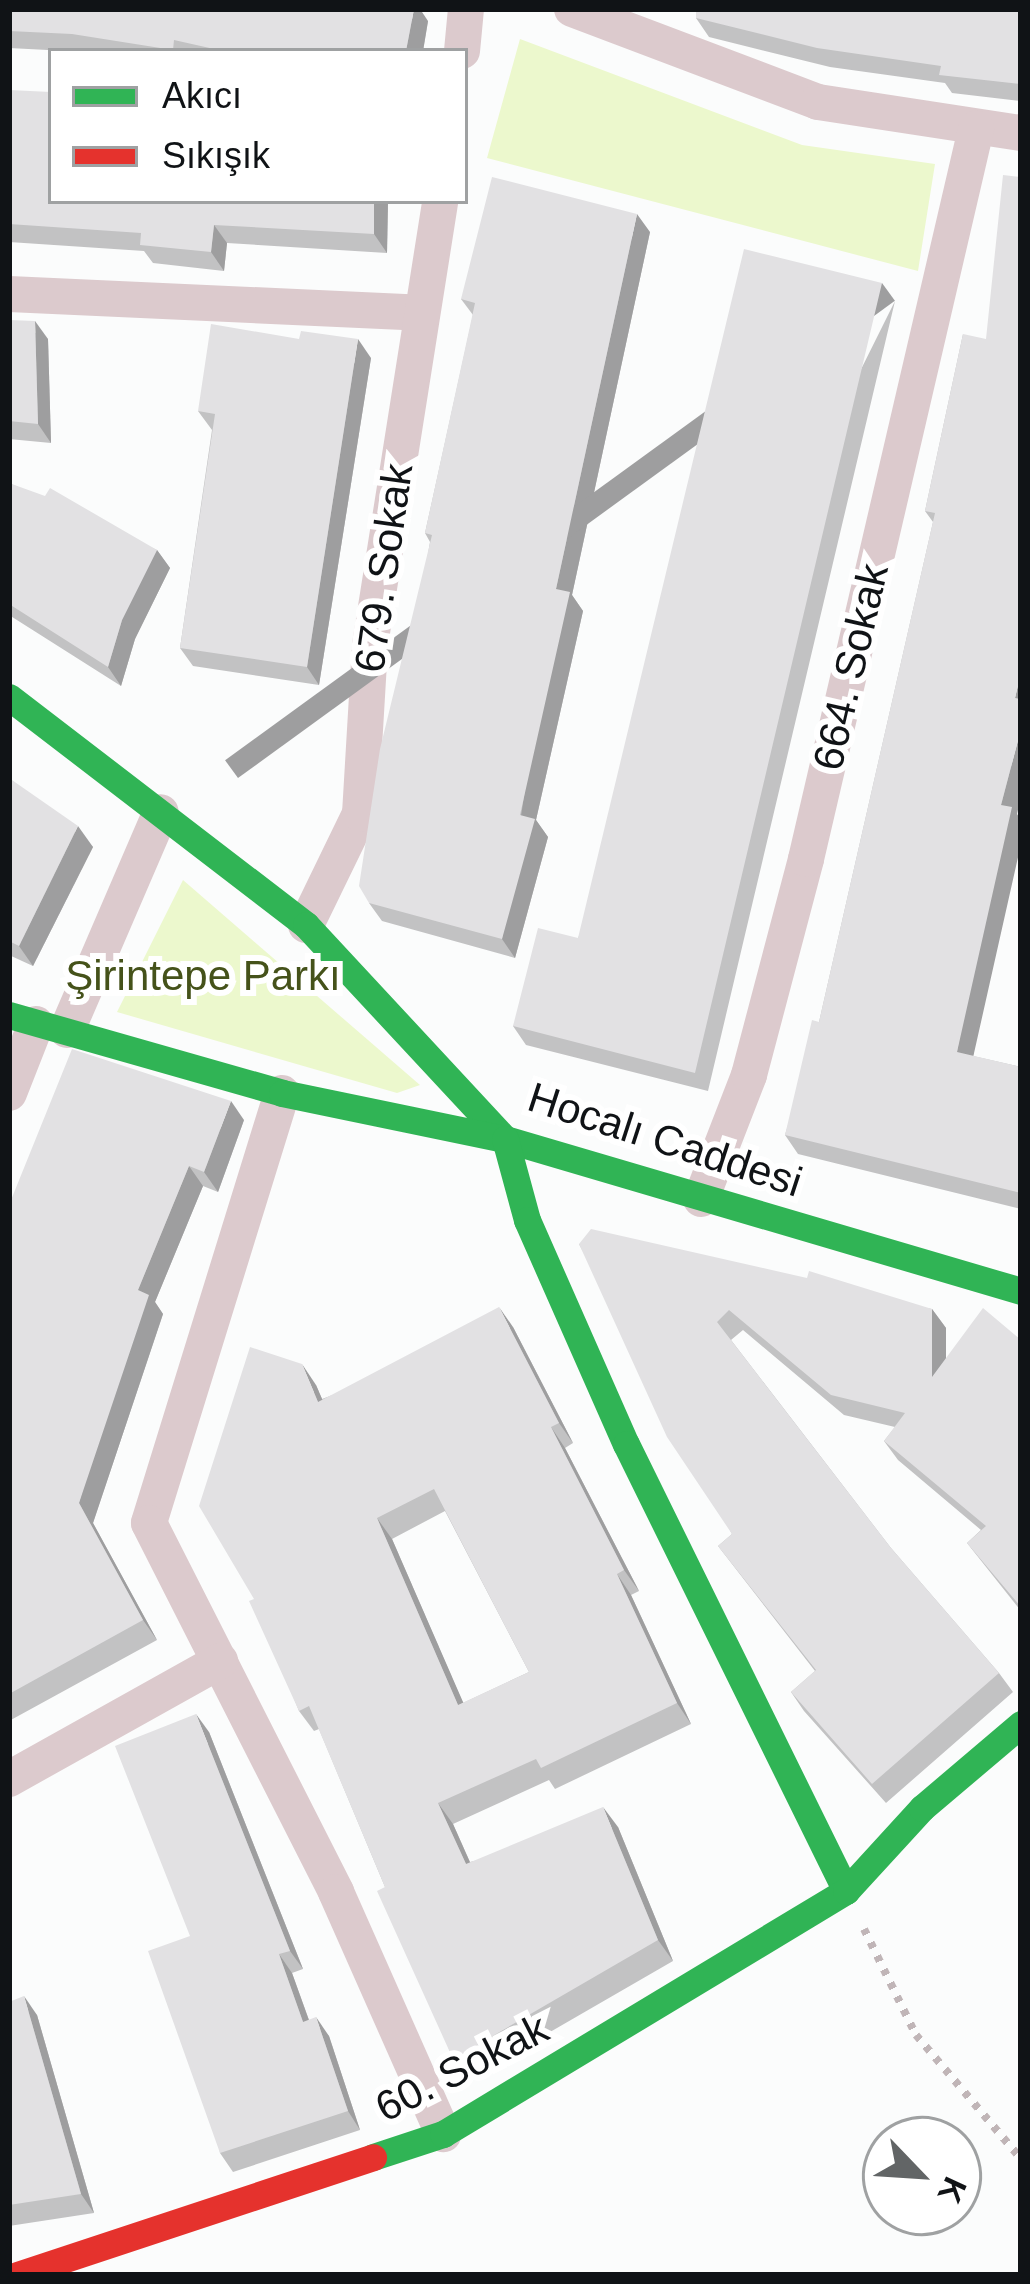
<!DOCTYPE html>
<html>
<head>
<meta charset="utf-8">
<style>
	body { margin:0 }
	#map { position:relative; width:1030px; height:2284px; overflow:hidden; background:#fbfcfc; font-family:Arial,sans-serif }
	div>[style] { position:absolute }
	.green>* { inset:0; background:#ecf8cd }
	.path>* { height:8px; margin-top:-4px; transform-origin:0; background:repeating-linear-gradient(90deg,#c0b5b7 0 6px,transparent 0 15px) }
	.street>* { height:36px; margin:-18px; padding:0 18px; transform-origin:18px; border-radius:18px; background:#dccacd }
	.fast>* { height:27px; margin:-13.5px; padding:0 13.5px; transform-origin:13.5px; border-radius:13.5px; background:#30b455 }
	.jam>* { height:27px; margin:-13.5px; padding:0 13.5px; transform-origin:13.5px; border-radius:13.5px; background:#e5322d }
	.wall>* { inset:0; background:#c2c2c3 }
	.shaded-wall>* { inset:0; background:#9e9e9f; transform-origin:0 0 }
	.building>* { inset:0; background:#e2e1e3 }
	span { translate:-50% -50%; white-space:nowrap; text-align:center; line-height:1.15; -webkit-text-stroke:12px #fff; paint-order:stroke }
	.street-label { font-size:42px; color:#101316 }
	.park-label { font-size:42px; color:#45521a }
	.frame { position:absolute; inset:0; border:12px solid #101316; pointer-events:none }
	.legend { position:absolute; left:48px; top:48px; width:420px; height:156px; box-sizing:border-box; background:#fff; border:3px solid #9fa1a2; margin:0; padding:15px 21px; list-style:none; font-size:36px; color:#101316 }
	.legend li { display:flex; align-items:center; gap:24px; height:60px }
	.legend b { width:60px; border:3px solid #9fa1a2 }
	.north { position:absolute; left:862px; top:2116px; width:120px; height:120px; box-sizing:border-box; background:#fff; border:3px solid #9fa1a2; border-radius:50%; rotate:115deg; font-size:33px; font-weight:700; line-height:48px; text-align:center; color:#101316 }
	.north::after { content:''; display:block; margin:auto; width:42px; height:54px; background:#626566; clip-path:polygon(50% 0,100% 100%,50% 72%,0 100%) }
</style>
</head>
<body>
<div id="map">
	<div class="green">
		<i style="clip-path:polygon(520px 39px,802px 145px,935px 164px,918px 271px,487px 158px)"></i>
		<i style="clip-path:polygon(183px 880px,420px 1085px,397px 1093px,117px 1012px)"></i>
	</div>
	<div class="path">
		<i style="left:864px;top:1929px;width:118px;rotate:63.9deg"></i>
		<i style="left:916px;top:2035px;width:162px;rotate:49.7deg"></i>
	</div>
	<div class="street">
		<i style="left:572px;top:9px;width:263px;rotate:20.7deg"></i>
		<i style="left:818px;top:102px;width:205px;rotate:8.7deg"></i>
		<i style="left:462px;top:51px;width:42px;rotate:-84.6deg"></i>
		<i style="left:9px;top:294px;width:412px;rotate:2.6deg"></i>
		<i style="left:306px;top:925px;width:123px;rotate:-64.1deg"></i>
		<i style="left:360px;top:814px;width:169px;rotate:-86.6deg"></i>
		<i style="left:370px;top:645px;width:449px;rotate:-81deg"></i>
		<i style="left:67px;top:1030px;width:237px;rotate:-66.7deg"></i>
		<i style="left:9px;top:1093px;width:74px;rotate:-68.6deg"></i>
		<i style="left:282px;top:1093px;width:450px;rotate:107.2deg"></i>
		<i style="left:149px;top:1523px;width:414px;rotate:63.1deg"></i>
		<i style="left:336px;top:1892px;width:265px;rotate:66.1deg"></i>
		<i style="left:701px;top:1199px;width:133px;rotate:-68.8deg"></i>
		<i style="left:749px;top:1075px;width:223px;rotate:-75.2deg"></i>
		<i style="left:806px;top:859px;width:750px;rotate:-76.89deg"></i>
		<i style="left:9px;top:1779px;width:242px;rotate:-29.2deg"></i>
	</div>
	<div class="fast">
		<i style="left:9px;top:697px;width:374px;rotate:37.5deg"></i>
		<i style="left:306px;top:925px;width:292px;rotate:47.1deg"></i>
		<i style="left:505px;top:1139px;width:538px;rotate:16.41deg"></i>
		<i style="left:9px;top:1015px;width:284px;rotate:15.9deg"></i>
		<i style="left:282px;top:1093px;width:228px;rotate:11.7deg"></i>
		<i style="left:505px;top:1139px;width:84px;rotate:74.8deg"></i>
		<i style="left:527px;top:1220px;width:245px;rotate:66.2deg"></i>
		<i style="left:626px;top:1444px;width:498px;rotate:63.8deg"></i>
		<i style="left:373px;top:2157px;width:74px;rotate:-18.2deg"></i>
		<i style="left:443px;top:2134px;width:471px;rotate:-31.1deg"></i>
		<i style="left:846px;top:1891px;width:113px;rotate:-47.5deg"></i>
		<i style="left:922px;top:1808px;width:130px;rotate:-40.3deg"></i>
	</div>
	<div class="jam">
		<i style="left:17px;top:2275px;width:375px;rotate:-18.3deg"></i>
	</div>
	<div class="wall">
		<i style="clip-path:polygon(9px 9px,428px 21px,423px 51px,67px 51px,9px 48px)"></i>
		<i style="clip-path:polygon(1021px 9px,1021px 101px,952px 93px,945px 83px,830px 67px,709px 37px,696px 18px)"></i>
		<i style="clip-path:polygon(9px 90px,51px 201px,388px 201px,387px 253px,227px 243px,224px 271px,153px 263px,144px 251px,9px 242px)"></i>
		<i style="clip-path:polygon(650px 232px,572px 595px,583px 611px,536px 820px,548px 837px,515px 958px,382px 921px,369px 903px,430px 542px,425px 533px,473px 315px,461px 299px)"></i>
		<i style="clip-path:polygon(895px 301px,708px 1091px,526px 1045px,513px 1026px,578px 938px)"></i>
		<i style="clip-path:polygon(9px 320px,48px 339px,51px 443px,9px 439px)"></i>
		<i style="clip-path:polygon(963px 334px,1017px 814px,973px 1056px,1021px 1067px,1021px 1209px,798px 1154px,785px 1135px,819px 1022px,933px 522px,925px 511px)"></i>
		<i style="clip-path:polygon(371px 358px,319px 685px,193px 666px,180px 648px,212px 430px,198px 411px)"></i>
		<i style="clip-path:polygon(9px 483px,157px 550px,170px 568px,135px 639px,121px 686px,9px 615px)"></i>
		<i style="clip-path:polygon(9px 778px,93px 847px,33px 966px,9px 955px)"></i>
		<i style="clip-path:polygon(244px 1120px,218px 1192px,203px 1186px,155px 1302px,163px 1314px,93px 1523px,157px 1640px,9px 1721px,9px 1205px)"></i>
		<i style="clip-path:polygon(579px 1244px,932px 1309px,946px 1328px,946px 1359px,1021px 1340px,1021px 1611px,967px 1543px,981px 1530px,898px 1460px,884px 1441px,895px 1427px,844px 1415px,743px 1330px,731px 1340px,891px 1548px,999px 1673px,1013px 1692px,886px 1803px,804px 1711px,791px 1692px,815px 1671px,718px 1546px,732px 1534px)"></i>
		<i style="clip-path:polygon(evenodd,513px 1327px,573px 1443px,565px 1448px,639px 1591px,631px 1595px,691px 1724px,555px 1789px,549px 1780px,453px 1824px,470px 1862px,618px 1827px,673px 1961px,467px 2080px,453px 2059px,385px 1887px,319px 1729px,314px 1731px,299px 1711px,254px 1599px,316px 1385px,322px 1399px,513px 1327px,445px 1511px,529px 1672px,463px 1703px,392px 1539px,445px 1511px)"></i>
		<i style="clip-path:polygon(209px 1732px,303px 1969px,292px 1973px,309px 2020px,329px 2036px,360px 2130px,233px 2172px,220px 2153px,190px 1936px)"></i>
		<i style="clip-path:polygon(9px 2002px,37px 2015px,94px 2213px,9px 2226px)"></i>
	</div>
	<div class="shaded-wall">
		<i style="clip-path:polygon(414px 9px,420px 9px,428px 21px,423px 51px,406px 51px)"></i>
		<i style="clip-path:polygon(374px 201px,388px 201px,387px 253px,374px 234px)"></i>
		<i style="clip-path:polygon(637px 214px,650px 232px,572px 595px,583px 611px,536px 820px,548px 837px,515px 958px,502px 939px,556px 589px)"></i>
		<i style="clip-path:polygon(214px 225px,227px 243px,224px 271px,211px 252px)"></i>
		<i style="left:882px;top:283px;width:22px;height:812px;rotate:54deg"></i>
		<i style="clip-path:polygon(35px 321px,48px 339px,51px 443px,38px 424px)"></i>
		<i style="clip-path:polygon(358px 339px,371px 358px,319px 685px,307px 667px)"></i>
		<i style="clip-path:polygon(157px 550px,170px 568px,135px 639px,121px 686px,108px 667px,122px 620px)"></i>
		<i style="clip-path:polygon(1021px 673px,1021px 706px,1015px 698px)"></i>
		<i style="clip-path:polygon(1021px 729px,1021px 797px,1017px 814px,1021px 820px,1021px 844px,970px 1071px,957px 1052px,1001px 805px)"></i>
		<i style="clip-path:polygon(78px 826px,93px 847px,33px 966px,19px 946px)"></i>
		<i style="clip-path:polygon(231px 1101px,244px 1120px,218px 1192px,204px 1172px)"></i>
		<i style="clip-path:polygon(189px 1166px,203px 1186px,155px 1302px,163px 1314px,93px 1523px,157px 1640px,143px 1620px,79px 1503px,138px 1290px)"></i>
		<i style="clip-path:polygon(499px 1307px,513px 1327px,573px 1443px,559px 1423px)"></i>
		<i style="clip-path:polygon(932px 1309px,946px 1328px,946px 1396px,932px 1377px)"></i>
		<i style="clip-path:polygon(302px 1364px,316px 1385px,332px 1422px,318px 1402px)"></i>
		<i style="clip-path:polygon(551px 1427px,565px 1448px,639px 1591px,624px 1570px)"></i>
		<i style="clip-path:polygon(377px 1518px,392px 1539px,473px 1725px,458px 1705px)"></i>
		<i style="clip-path:polygon(617px 1574px,631px 1595px,691px 1724px,677px 1703px)"></i>
		<i style="clip-path:polygon(196px 1714px,209px 1732px,303px 1969px,290px 1951px)"></i>
		<i style="clip-path:polygon(438px 1803px,453px 1824px,480px 1885px,466px 1864px)"></i>
		<i style="clip-path:polygon(603px 1807px,618px 1827px,673px 1961px,658px 1940px)"></i>
		<i style="clip-path:polygon(279px 1954px,292px 1973px,316px 2040px,303px 2022px)"></i>
		<i style="clip-path:polygon(24px 1996px,37px 2015px,94px 2213px,81px 2194px)"></i>
		<i style="clip-path:polygon(316px 2017px,329px 2036px,360px 2130px,348px 2111px)"></i>
	</div>
	<div class="building">
		<i style="clip-path:polygon(9px 9px,414px 9px,406px 51px,223px 51px,174px 40px,173px 50px,72px 34px,9px 31px)"></i>
		<i style="clip-path:polygon(696px 9px,1021px 9px,1021px 84px,939px 75px,941px 66px,817px 48px,696px 18px)"></i>
		<i style="clip-path:polygon(9px 90px,51px 92px,51px 201px,374px 201px,374px 234px,214px 225px,211px 252px,140px 245px,141px 233px,9px 224px)"></i>
		<i style="clip-path:polygon(1003px 175px,1021px 177px,1021px 673px,1015px 698px,1021px 699px,1021px 729px,1001px 805px,1012px 807px,957px 1052px,1021px 1067px,1021px 1193px,785px 1135px,812px 1020px,819px 1022px,935px 513px,925px 511px,963px 334px,986px 339px)"></i>
		<i style="clip-path:polygon(492px 177px,637px 214px,556px 589px,570px 592px,520px 815px,535px 819px,502px 939px,369px 903px,359px 886px,380px 749px,432px 535px,425px 533px,475px 303px,461px 299px)"></i>
		<i style="clip-path:polygon(744px 249px,882px 283px,695px 1073px,513px 1026px,538px 928px,578px 938px)"></i>
		<i style="clip-path:polygon(9px 320px,35px 321px,38px 424px,9px 421px)"></i>
		<i style="clip-path:polygon(211px 324px,299px 339px,301px 331px,358px 339px,307px 667px,180px 648px,215px 414px,198px 411px)"></i>
		<i style="clip-path:polygon(9px 483px,45px 496px,50px 488px,157px 550px,122px 620px,108px 667px,9px 604px)"></i>
		<i style="clip-path:polygon(9px 778px,78px 826px,19px 946px,9px 941px)"></i>
		<i style="clip-path:polygon(72px 1049px,231px 1101px,204px 1172px,189px 1166px,138px 1290px,149px 1295px,79px 1503px,143px 1620px,9px 1694px,9px 1205px)"></i>
		<i style="clip-path:polygon(591px 1229px,807px 1278px,809px 1271px,932px 1309px,932px 1377px,983px 1308px,1021px 1340px,1021px 1607px,967px 1543px,986px 1526px,884px 1441px,905px 1413px,831px 1395px,729px 1310px,717px 1322px,891px 1548px,999px 1673px,872px 1784px,791px 1692px,816px 1670px,718px 1546px,732px 1534px,667px 1437px,579px 1244px)"></i>
		<i style="clip-path:polygon(evenodd,499px 1307px,559px 1423px,551px 1427px,624px 1570px,617px 1574px,677px 1703px,541px 1768px,536px 1759px,438px 1803px,466px 1864px,603px 1807px,658px 1940px,453px 2059px,377px 1891px,385px 1887px,309px 1706px,299px 1711px,249px 1601px,254px 1599px,199px 1506px,250px 1347px,302px 1364px,318px 1402px,499px 1307px,434px 1489px,529px 1672px,458px 1705px,377px 1518px,434px 1489px)"></i>
		<i style="clip-path:polygon(196px 1714px,290px 1951px,279px 1954px,303px 2022px,316px 2017px,348px 2111px,220px 2153px,148px 1951px,190px 1936px,115px 1746px)"></i>
		<i style="clip-path:polygon(24px 1996px,81px 2194px,9px 2205px,9px 2002px)"></i>
	</div>
	<div class="street-label">
		<span style="left:384px;top:568px;rotate:-82deg">679. Sokak</span>
		<span style="left:851px;top:667px;rotate:-77deg">664. Sokak</span>
		<span style="left:665px;top:1140px;rotate:18deg">Hocalı Caddesi</span>
		<span style="left:462px;top:2068px;rotate:-27deg">60. Sokak</span>
	</div>
	<div class="park-label">
		<span style="left:203px;top:976px">Şirintepe Parkı</span>
	</div>
	<div class="frame"></div>
	<ul class="legend">
	<li><b style="height:15px;background:#30b455"></b>Akıcı</li>
	<li><b style="height:15px;background:#e5322d"></b>Sıkışık</li>
	</ul>
	<div class="north">K</div>
</div>
</body>
</html>
